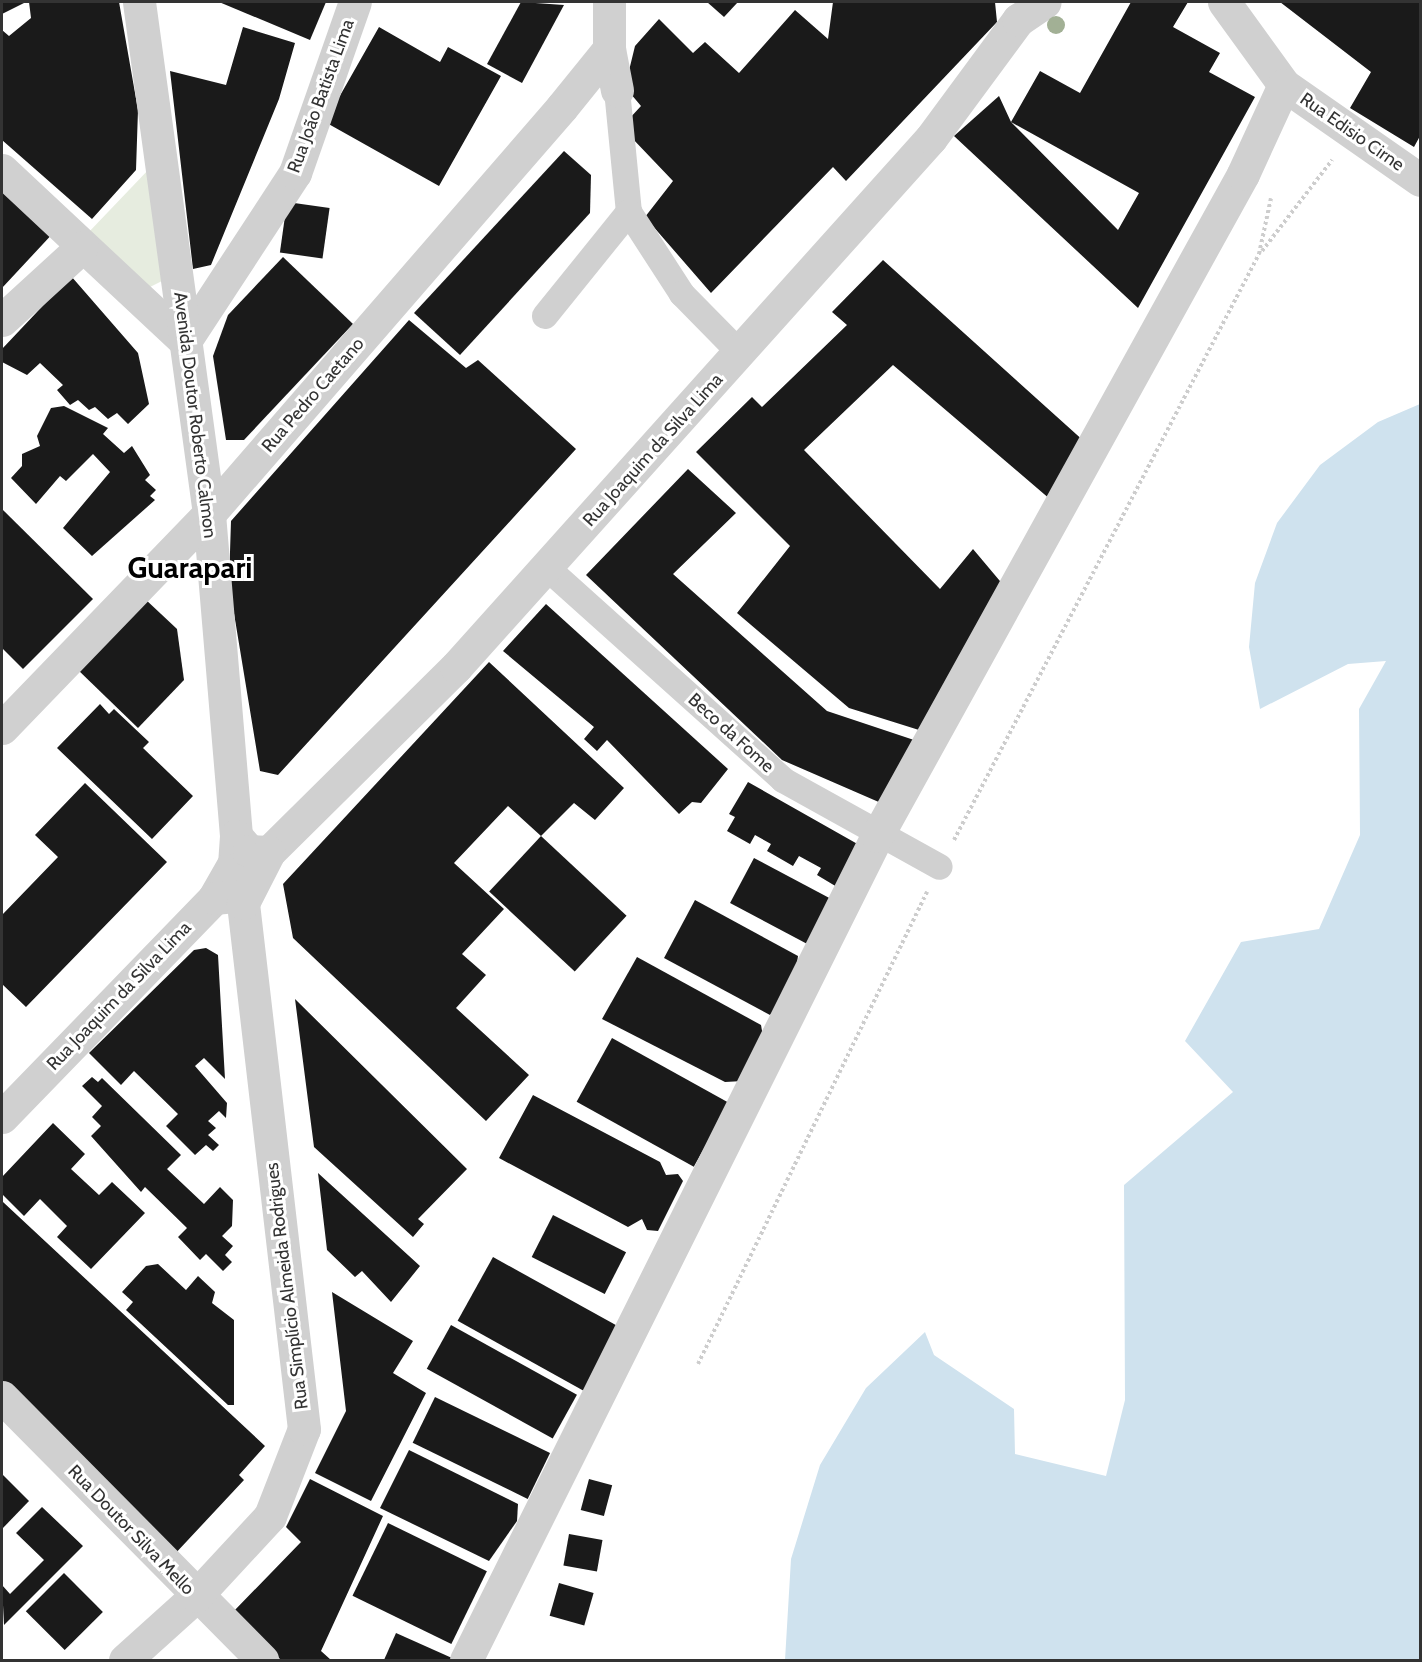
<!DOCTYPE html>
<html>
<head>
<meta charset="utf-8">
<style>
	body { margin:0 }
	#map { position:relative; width:1422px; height:1662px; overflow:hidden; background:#fff; font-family:Cabin,sans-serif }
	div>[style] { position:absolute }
	.green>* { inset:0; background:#e6ecdf }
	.water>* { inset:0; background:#cfe2ee }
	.building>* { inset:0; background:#1a1a1a; transform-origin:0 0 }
	.path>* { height:4px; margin-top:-2px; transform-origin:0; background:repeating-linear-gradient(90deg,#cdcdcd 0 3px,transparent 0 6px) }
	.pedestrian>* { height:26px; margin:-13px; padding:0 13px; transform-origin:13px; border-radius:13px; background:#d0d0d0 }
	.minor>* { height:33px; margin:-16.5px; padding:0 16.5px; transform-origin:16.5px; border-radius:16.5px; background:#d0d0d0 }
	.tertiary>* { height:33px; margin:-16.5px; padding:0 16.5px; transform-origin:16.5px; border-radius:16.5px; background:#d0d0d0 }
	.trees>* { width:18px; height:18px; margin:-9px; border-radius:50%; background:#a2b095 }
	span { translate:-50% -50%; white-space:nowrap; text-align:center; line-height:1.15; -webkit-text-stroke:6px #fff; paint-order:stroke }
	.street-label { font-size:18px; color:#333 }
	.town-label { font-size:30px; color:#000; font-weight:700 }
	.frame { position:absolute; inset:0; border:3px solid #333; pointer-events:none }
</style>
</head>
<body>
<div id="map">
	<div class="green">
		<i style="clip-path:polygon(151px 167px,164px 280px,144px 290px,87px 234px)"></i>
	</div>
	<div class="water">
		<i style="clip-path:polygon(1420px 404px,1420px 1660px,785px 1660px,791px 1559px,820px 1465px,866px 1388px,925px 1332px,934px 1355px,1014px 1409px,1015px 1454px,1106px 1476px,1125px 1400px,1124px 1185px,1233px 1092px,1185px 1041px,1241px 942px,1319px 929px,1360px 835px,1359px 709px,1386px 661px,1348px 664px,1260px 709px,1249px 647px,1255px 583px,1277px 523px,1320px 465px,1378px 422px)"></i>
	</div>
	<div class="building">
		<i style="clip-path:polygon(2px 2px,26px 2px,2px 14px)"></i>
		<i style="clip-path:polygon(29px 2px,119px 2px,138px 110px,136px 170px,92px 219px,2px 140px,2px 30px,9px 36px,31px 18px)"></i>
		<i style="clip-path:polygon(219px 2px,326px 2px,310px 40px)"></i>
		<i style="clip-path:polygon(521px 2px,564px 5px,522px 83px,487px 64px)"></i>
		<i style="clip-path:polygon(707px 2px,738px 2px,724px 17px)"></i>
		<i style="clip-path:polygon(833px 2px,995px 2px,997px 22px,846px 181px,833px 167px,711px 293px,645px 217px,673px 181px,631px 137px,629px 119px,641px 106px,625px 87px,635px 46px,659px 19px,693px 53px,705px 42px,739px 73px,795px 10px,828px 39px)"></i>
		<i style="clip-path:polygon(1131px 2px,1188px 2px,1173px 27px,1220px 53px,1209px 72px,1255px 97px,1138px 308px,954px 136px,999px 96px,1011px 122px,1118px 230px,1139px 193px,1011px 122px,1040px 71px,1080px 93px)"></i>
		<i style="clip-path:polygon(1280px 2px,1420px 2px,1420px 136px,1414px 147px,1350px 108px,1371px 72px)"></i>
		<i style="clip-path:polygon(243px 27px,295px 43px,279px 99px,211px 265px,193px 269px,170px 71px,226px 85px)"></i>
		<i style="clip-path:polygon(379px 27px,440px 62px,448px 47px,501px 76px,439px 186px,325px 122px)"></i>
		<i style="clip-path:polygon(564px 151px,591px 175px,590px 213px,460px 355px,414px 313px)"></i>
		<i style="clip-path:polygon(2px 181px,56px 230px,2px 288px,3px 226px)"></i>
		<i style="left:287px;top:202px;width:43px;height:51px;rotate:8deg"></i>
		<i style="clip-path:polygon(283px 257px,353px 324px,244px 440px,226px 440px,213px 356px,228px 315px)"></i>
		<i style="clip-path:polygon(883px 260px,1086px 443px,1058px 506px,893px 365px,804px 450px,940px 589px,973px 549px,1010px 593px,919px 730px,849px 708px,737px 613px,790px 546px,696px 452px,752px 397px,762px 407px,847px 325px,832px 312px)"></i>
		<i style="clip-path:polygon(71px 276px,138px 353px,149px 404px,128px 424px,117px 413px,108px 419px,95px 407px,89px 410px,78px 400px,70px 405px,57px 390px,63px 385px,40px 363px,27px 375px,2px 362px,2px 349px)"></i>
		<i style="clip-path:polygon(409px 320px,466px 368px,478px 360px,576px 449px,278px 775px,260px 771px,229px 583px,231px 521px)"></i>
		<i style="clip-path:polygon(64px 406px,108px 428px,103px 434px,124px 453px,132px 446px,150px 475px,145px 480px,156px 490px,150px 496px,155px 500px,92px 556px,63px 528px,110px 472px,93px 454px,66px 481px,60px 476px,36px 504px,11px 478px,22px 466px,22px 454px,40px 446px,37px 436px,51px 408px)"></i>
		<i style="clip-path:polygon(688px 469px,736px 513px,673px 574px,827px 711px,914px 740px,881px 803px,782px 760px,586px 575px)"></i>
		<i style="clip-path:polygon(2px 509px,93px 599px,23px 669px,2px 648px)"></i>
		<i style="clip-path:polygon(144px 598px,177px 629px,184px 680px,138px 728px,76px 668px)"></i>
		<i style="clip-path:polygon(546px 604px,728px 769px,701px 803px,692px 802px,679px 814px,607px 740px,597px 751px,584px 739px,594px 727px,503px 651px)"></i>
		<i style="clip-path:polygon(489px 662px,624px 788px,595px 820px,574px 803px,541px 836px,508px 806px,454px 863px,504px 909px,462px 954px,486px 975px,456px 1008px,529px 1075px,486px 1121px,293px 938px,283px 884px)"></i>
		<i style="clip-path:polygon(100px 704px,109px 714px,114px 709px,149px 742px,143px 748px,193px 796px,152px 839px,57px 748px)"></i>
		<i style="clip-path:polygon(748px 782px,861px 846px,837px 887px,817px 875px,821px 868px,799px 856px,793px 866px,767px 851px,771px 844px,755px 835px,750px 844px,727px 831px,735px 817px,729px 814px)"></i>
		<i style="clip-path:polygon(85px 783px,167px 862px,26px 1007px,2px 984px,2px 915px,58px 857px,35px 835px)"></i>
		<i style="left:541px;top:836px;width:117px;height:76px;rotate:43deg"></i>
		<i style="left:754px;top:858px;width:88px;height:51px;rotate:28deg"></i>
		<i style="clip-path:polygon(695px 900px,798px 956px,793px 990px,770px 1015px,664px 958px)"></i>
		<i style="clip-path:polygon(206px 948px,218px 955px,225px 1079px,204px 1058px,195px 1066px,227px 1103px,226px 1118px,219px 1111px,208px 1121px,216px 1128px,208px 1135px,219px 1145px,213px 1151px,206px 1145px,195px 1155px,166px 1126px,178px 1114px,134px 1071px,121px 1085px,89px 1053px,194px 950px)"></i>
		<i style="clip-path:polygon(637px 957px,761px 1025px,764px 1042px,743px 1081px,725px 1082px,602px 1019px)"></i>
		<i style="clip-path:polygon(295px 999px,467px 1169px,418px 1219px,424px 1224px,413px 1237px,314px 1147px)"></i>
		<i style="left:612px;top:1038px;width:134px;height:73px;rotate:29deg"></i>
		<i style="clip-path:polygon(92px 1077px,98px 1082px,102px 1078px,181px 1155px,167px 1169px,204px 1204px,220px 1187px,233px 1200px,232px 1226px,222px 1236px,233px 1246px,225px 1255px,232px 1262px,223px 1271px,206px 1254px,200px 1260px,178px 1237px,187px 1228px,145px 1187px,141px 1192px,91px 1136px,101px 1126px,92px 1117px,102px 1106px,82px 1086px)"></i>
		<i style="clip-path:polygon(533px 1095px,660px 1162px,666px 1175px,678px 1174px,683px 1181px,658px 1231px,647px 1230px,642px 1219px,628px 1227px,499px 1158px)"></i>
		<i style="clip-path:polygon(53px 1123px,85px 1154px,71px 1169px,99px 1195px,112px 1182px,145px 1213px,91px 1269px,57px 1237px,67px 1226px,40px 1199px,24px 1216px,2px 1194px,2px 1177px)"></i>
		<i style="clip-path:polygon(318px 1173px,420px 1266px,391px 1302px,362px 1271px,355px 1277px,327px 1250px)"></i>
		<i style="clip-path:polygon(3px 1202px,265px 1446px,239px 1475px,244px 1480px,173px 1556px,2px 1389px)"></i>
		<i style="left:553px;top:1215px;width:82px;height:47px;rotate:27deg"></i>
		<i style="left:493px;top:1257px;width:144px;height:73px;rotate:29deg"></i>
		<i style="clip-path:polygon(158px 1264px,186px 1290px,198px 1276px,215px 1292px,212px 1303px,234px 1320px,234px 1405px,228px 1405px,126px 1310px,133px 1302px,122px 1292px,146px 1266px)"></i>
		<i style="clip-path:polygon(332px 1292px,413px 1341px,393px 1373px,426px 1393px,371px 1501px,315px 1473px,346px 1411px)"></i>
		<i style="left:451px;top:1325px;width:144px;height:50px;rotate:29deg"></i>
		<i style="left:435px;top:1397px;width:128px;height:51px;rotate:26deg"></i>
		<i style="clip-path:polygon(409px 1450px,518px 1504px,517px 1521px,489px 1561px,380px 1508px)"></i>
		<i style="clip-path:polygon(2px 1474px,29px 1501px,2px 1529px)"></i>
		<i style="clip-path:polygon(310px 1479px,383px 1516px,321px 1651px,331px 1660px,281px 1660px,233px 1612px,301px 1542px,286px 1527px)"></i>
		<i style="left:589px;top:1479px;width:24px;height:32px;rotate:15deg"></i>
		<i style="clip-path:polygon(42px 1507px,83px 1546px,4px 1625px,2px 1585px,10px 1594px,44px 1560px,16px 1533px)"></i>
		<i style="left:388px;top:1523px;width:110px;height:81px;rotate:26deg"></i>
		<i style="left:569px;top:1534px;width:34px;height:32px;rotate:10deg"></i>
		<i style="left:64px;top:1573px;width:55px;height:54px;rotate:45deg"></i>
		<i style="left:559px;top:1583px;width:36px;height:34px;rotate:16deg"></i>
		<i style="clip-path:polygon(396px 1633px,452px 1658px,451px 1660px,384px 1660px)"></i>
	</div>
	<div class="path">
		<i style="left:1262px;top:251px;width:115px;rotate:-52.4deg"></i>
		<i style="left:954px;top:840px;width:661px;rotate:-62.5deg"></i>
		<i style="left:1259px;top:254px;width:57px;rotate:-77.9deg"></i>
		<i style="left:698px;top:1364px;width:525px;rotate:-64.12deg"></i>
	</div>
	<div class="pedestrian">
		<i style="left:617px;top:90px;width:123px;rotate:84.4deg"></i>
		<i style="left:629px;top:212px;width:98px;rotate:57.1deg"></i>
		<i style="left:682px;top:294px;width:84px;rotate:45.5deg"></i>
		<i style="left:545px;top:316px;width:134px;rotate:-51.1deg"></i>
		<i style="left:546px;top:567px;width:319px;rotate:41.9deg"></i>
		<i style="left:783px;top:780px;width:179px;rotate:29deg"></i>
	</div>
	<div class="minor">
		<i style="left:1224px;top:2px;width:102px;rotate:54.1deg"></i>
		<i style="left:1284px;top:85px;width:166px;rotate:34.9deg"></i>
		<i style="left:609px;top:49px;width:42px;rotate:79deg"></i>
		<i style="left:2px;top:170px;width:250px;rotate:43.1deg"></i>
		<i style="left:185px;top:341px;width:201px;rotate:-56.8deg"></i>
		<i style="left:295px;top:173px;width:181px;rotate:-70.7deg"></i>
		<i style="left:2px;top:320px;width:108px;rotate:-42.4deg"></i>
		<i style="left:2px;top:1397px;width:370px;rotate:45.3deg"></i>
		<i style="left:466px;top:1660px;width:921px;rotate:-63.49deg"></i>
		<i style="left:877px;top:836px;width:756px;rotate:-61.06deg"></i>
		<i style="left:1243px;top:174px;width:98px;rotate:-65.3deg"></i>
	</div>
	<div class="tertiary">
		<i style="left:139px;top:2px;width:517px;rotate:82.21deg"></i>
		<i style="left:209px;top:514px;width:323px;rotate:85.2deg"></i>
		<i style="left:236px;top:836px;width:27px;rotate:94deg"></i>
		<i style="left:234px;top:863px;width:40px;rotate:119.7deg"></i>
		<i style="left:2px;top:728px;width:298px;rotate:-46deg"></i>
		<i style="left:209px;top:514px;width:539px;rotate:-49.06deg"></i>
		<i style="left:562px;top:107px;width:75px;rotate:-51deg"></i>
		<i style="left:609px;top:49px;width:47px;rotate:-90deg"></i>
		<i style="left:236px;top:836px;width:20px;rotate:49deg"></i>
		<i style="left:249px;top:851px;width:20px;rotate:3deg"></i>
		<i style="left:269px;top:852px;width:263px;rotate:-44.7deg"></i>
		<i style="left:456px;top:667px;width:711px;rotate:-48.08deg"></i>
		<i style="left:931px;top:138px;width:147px;rotate:-53.6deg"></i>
		<i style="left:1018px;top:20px;width:32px;rotate:-34deg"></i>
		<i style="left:2px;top:1117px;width:305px;rotate:-45.9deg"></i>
		<i style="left:214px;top:898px;width:21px;rotate:-5deg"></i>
		<i style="left:125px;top:1660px;width:96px;rotate:-42deg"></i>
		<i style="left:196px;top:1596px;width:109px;rotate:-47.2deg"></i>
		<i style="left:270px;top:1516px;width:93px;rotate:-68.7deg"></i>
		<i style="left:304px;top:1429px;width:530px;rotate:-96.62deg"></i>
		<i style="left:243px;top:903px;width:57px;rotate:-63deg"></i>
	</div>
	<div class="trees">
		<i style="left:1056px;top:25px"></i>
	</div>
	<div class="street-label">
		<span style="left:321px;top:96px;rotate:-70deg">Rua João Batista Lima</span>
		<span style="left:1352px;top:132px;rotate:35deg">Rua Edisio Cirne</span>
		<span style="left:313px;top:395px;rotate:-49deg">Rua Pedro Caetano</span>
		<span style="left:195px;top:415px;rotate:83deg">Avenida Doutor Roberto Calmon</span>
		<span style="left:653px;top:450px;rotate:-48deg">Rua Joaquim da Silva Lima</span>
		<span style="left:731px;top:733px;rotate:42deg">Beco da Fome</span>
		<span style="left:119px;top:996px;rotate:-46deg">Rua Joaquim da Silva Lima</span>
		<span style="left:287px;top:1286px;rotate:-97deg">Rua Simplício Almeida Rodrigues</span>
		<span style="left:131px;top:1530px;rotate:46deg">Rua Doutor Silva Mello</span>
	</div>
	<div class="town-label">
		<span style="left:190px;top:568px">Guarapari</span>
	</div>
	<div class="frame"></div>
</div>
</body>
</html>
